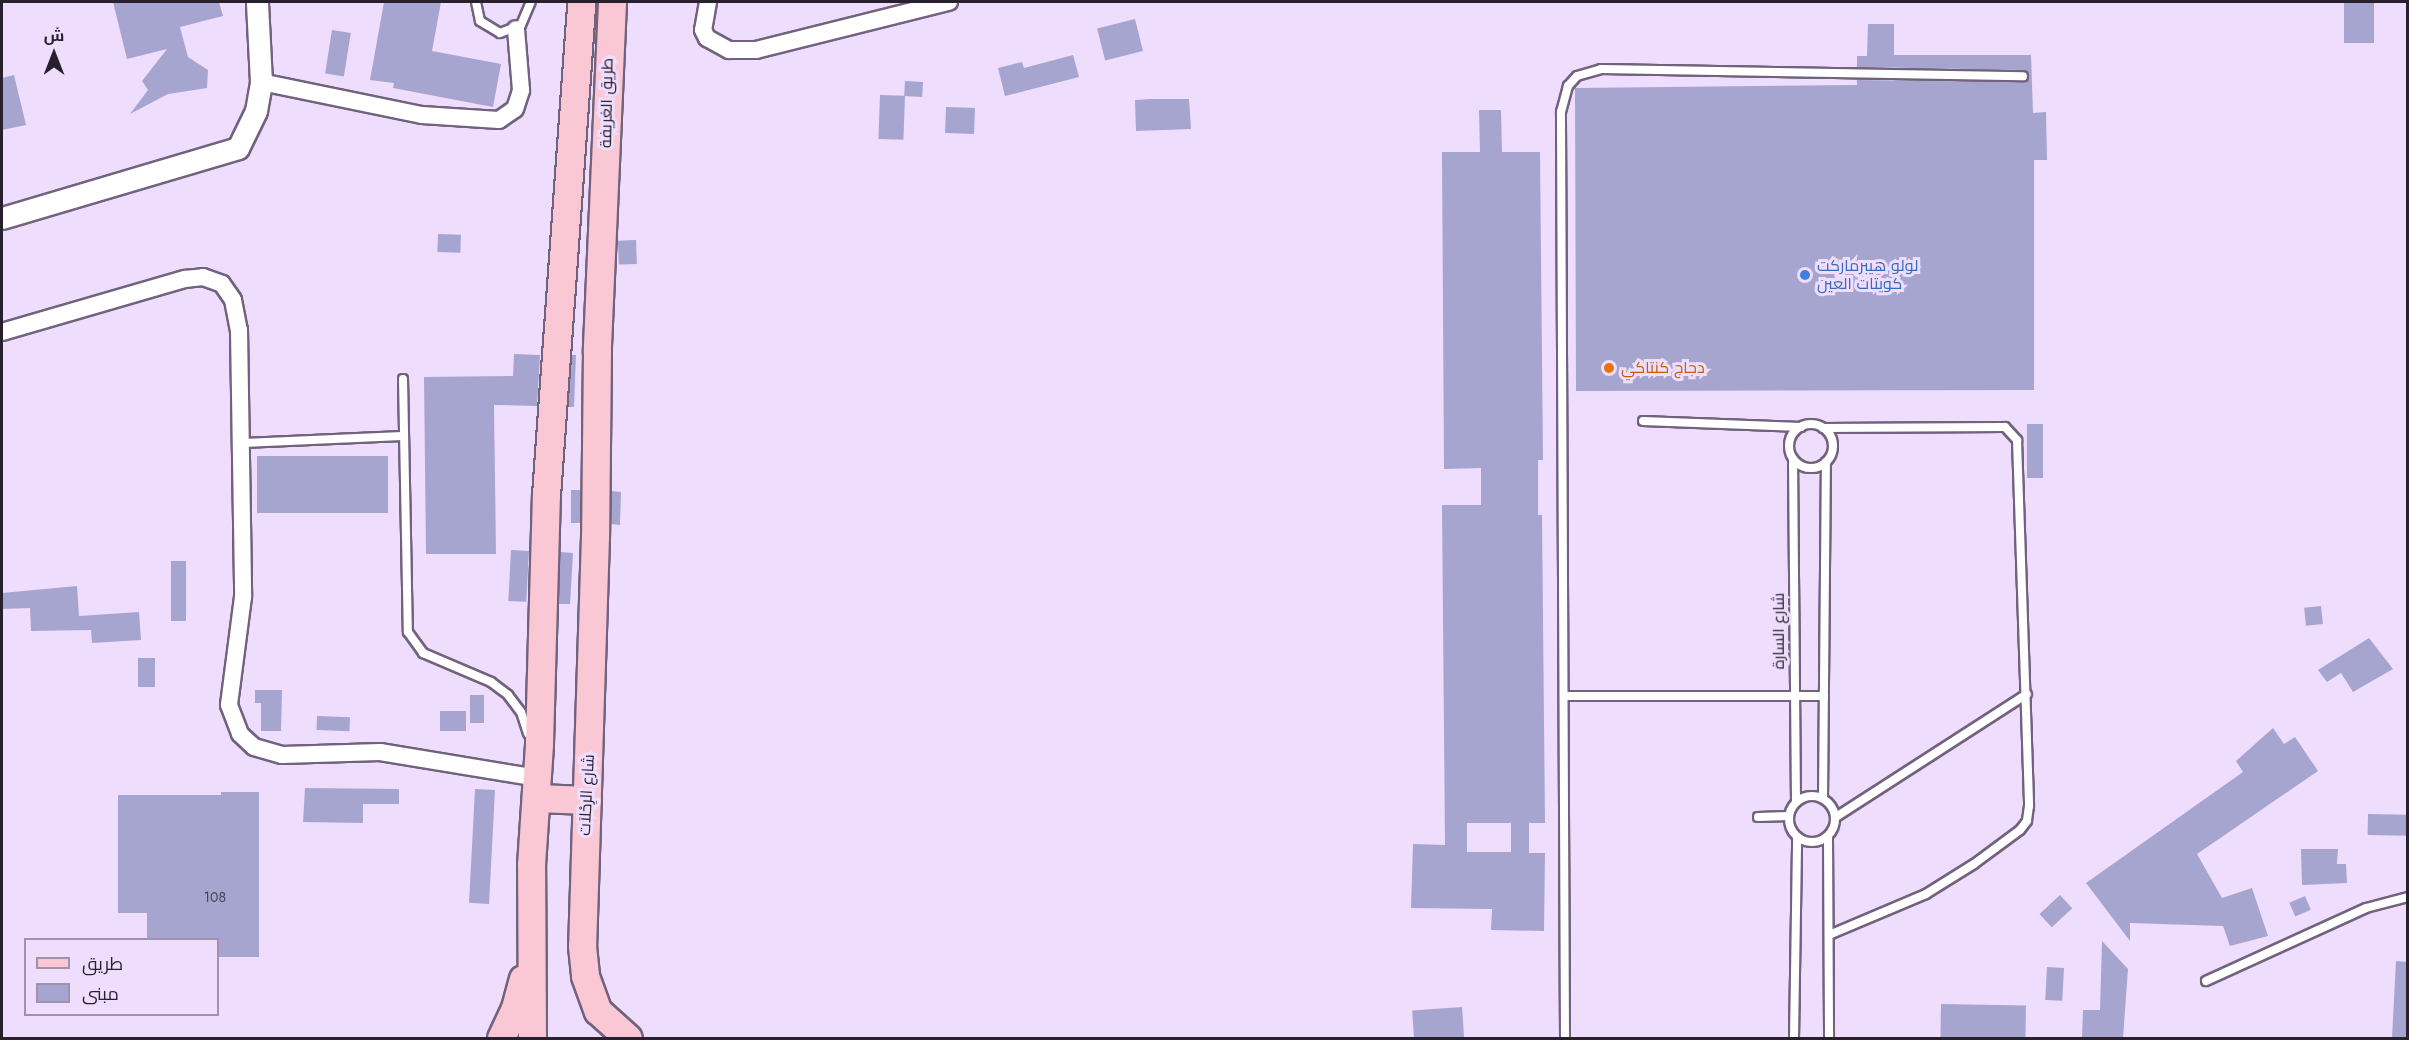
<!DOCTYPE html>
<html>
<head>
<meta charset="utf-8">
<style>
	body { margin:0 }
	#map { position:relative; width:2409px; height:1040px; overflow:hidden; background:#efddfd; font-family:Jost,Cairo,sans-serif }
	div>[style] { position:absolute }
	.building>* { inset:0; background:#a6a5d0; transform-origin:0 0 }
	.roads { filter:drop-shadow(2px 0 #71627d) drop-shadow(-2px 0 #71627d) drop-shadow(0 2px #71627d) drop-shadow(0 -2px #71627d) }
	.service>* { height:8px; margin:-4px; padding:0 4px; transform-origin:4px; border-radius:4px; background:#fff }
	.service>.ring { margin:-4px; padding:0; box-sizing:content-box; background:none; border:8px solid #fff; border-radius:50% }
	.minor>* { height:16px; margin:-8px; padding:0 8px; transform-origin:8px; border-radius:8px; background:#fff }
	.tertiary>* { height:21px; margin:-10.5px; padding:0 10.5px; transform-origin:10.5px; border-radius:10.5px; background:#fff }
	.primary>* { height:27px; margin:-13.5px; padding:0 13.5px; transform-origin:13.5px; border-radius:13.5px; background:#fac8d5 }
	.dots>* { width:16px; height:16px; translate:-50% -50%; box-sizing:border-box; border:3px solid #efddfd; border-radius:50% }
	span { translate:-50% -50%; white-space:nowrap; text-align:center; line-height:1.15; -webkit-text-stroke:6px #efddfd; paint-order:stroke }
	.number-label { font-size:14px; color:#484256 }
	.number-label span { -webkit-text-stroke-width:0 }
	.street-label { font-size:16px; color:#28212d }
	.shop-label { font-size:16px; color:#366cbe }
	.left { translate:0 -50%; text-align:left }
	.food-label { font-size:16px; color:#c56008 }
	.frame { position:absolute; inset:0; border:3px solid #28212d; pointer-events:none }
	.legend { position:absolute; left:24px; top:938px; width:195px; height:78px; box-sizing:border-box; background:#efddfd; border:2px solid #9f92aa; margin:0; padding:8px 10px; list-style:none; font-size:18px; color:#28212d }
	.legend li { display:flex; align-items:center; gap:12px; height:30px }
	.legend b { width:30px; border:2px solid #9f92aa }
	.north { position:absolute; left:24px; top:24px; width:60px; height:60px; -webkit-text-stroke:4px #efddfd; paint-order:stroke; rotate:0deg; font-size:16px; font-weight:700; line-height:24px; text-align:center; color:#28212d }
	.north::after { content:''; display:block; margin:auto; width:21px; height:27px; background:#28212d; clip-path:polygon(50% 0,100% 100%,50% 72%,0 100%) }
</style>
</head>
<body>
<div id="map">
	<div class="building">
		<i style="clip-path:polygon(113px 2px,219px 2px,223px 16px,180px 27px,188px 57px,208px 70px,207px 88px,168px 94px,130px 114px,148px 90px,142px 81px,167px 49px,127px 59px)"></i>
		<i style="clip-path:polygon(384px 2px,441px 2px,432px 51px,501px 64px,493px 107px,393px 88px,394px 83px,370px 80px)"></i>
		<i style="left:2344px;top:2px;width:30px;height:41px"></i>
		<i style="left:1135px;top:19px;width:33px;height:39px;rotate:76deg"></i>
		<i style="clip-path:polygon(1868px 24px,1894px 24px,1894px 55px,2031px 55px,2033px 113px,2046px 112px,2047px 160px,2034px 160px,2034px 390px,1576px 391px,1575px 88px,1857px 85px,1857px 80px,2023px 82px,2029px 79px,2023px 70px,1857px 67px,1857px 56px,1867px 56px)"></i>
		<i style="left:332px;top:30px;width:19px;height:44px;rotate:9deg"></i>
		<i style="clip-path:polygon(1073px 55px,1079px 77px,1005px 96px,998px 68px,1022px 62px,1024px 68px)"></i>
		<i style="clip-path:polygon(14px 75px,26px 125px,2px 130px,2px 78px)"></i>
		<i style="left:905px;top:81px;width:18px;height:15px;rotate:3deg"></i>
		<i style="left:880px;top:95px;width:25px;height:44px;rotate:2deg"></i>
		<i style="clip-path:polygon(1151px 99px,1189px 99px,1191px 129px,1136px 131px,1135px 100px)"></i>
		<i style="left:946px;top:107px;width:29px;height:26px;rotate:2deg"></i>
		<i style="clip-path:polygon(evenodd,1479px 110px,1501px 110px,1502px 152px,1540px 152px,1543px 460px,1538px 460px,1538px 515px,1542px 515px,1545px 823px,1529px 823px,1529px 853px,1545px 853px,1544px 931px,1491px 930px,1492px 909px,1411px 908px,1413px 844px,1445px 845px,1442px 505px,1481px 505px,1481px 468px,1444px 469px,1442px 152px,1480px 152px,1479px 110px,1467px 823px,1511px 823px,1511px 852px,1467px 852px,1467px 823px)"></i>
		<i style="left:438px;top:234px;width:23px;height:18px;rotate:2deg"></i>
		<i style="left:636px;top:240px;width:24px;height:18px;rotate:88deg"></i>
		<i style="clip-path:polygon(514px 354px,540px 355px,537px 406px,494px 405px,496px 554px,426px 554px,424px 377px,513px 376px)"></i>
		<i style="clip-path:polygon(572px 355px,576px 355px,574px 407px,568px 407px)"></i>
		<i style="left:2027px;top:424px;width:16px;height:54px"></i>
		<i style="left:257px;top:456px;width:131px;height:57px"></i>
		<i style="left:571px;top:490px;width:9px;height:33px"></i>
		<i style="clip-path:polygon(611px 491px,621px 492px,620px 525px,611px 524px)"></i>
		<i style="left:511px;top:550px;width:18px;height:51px;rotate:3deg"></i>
		<i style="clip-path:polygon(560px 552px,573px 553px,570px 604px,559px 604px)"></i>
		<i style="left:171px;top:561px;width:15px;height:60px"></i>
		<i style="clip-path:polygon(77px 586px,79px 616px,139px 612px,141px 640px,92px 643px,91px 630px,31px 631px,30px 608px,2px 609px,2px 593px)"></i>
		<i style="left:2321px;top:606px;width:18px;height:17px;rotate:84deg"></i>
		<i style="clip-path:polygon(2369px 638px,2393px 669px,2353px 692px,2341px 673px,2327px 682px,2318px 670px)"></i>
		<i style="left:138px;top:658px;width:17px;height:29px"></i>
		<i style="clip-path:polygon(255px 690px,282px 690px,281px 731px,261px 731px,261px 703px,255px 703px)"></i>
		<i style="left:470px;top:695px;width:14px;height:28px"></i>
		<i style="left:440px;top:711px;width:26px;height:20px"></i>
		<i style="left:317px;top:716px;width:33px;height:14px;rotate:2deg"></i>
		<i style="clip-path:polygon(2273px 728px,2284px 744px,2295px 737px,2318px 771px,2197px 854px,2222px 898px,2252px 888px,2268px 936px,2230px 946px,2223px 926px,2130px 923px,2130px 941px,2086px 883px,2243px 772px,2236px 761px)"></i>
		<i style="clip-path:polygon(305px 788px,399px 789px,399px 804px,363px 804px,363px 823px,303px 822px)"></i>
		<i style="left:475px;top:789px;width:20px;height:114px;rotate:3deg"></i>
		<i style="clip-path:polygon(221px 792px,259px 792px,259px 957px,218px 957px,218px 939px,147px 939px,147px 913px,118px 913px,118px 795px,221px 795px)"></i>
		<i style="left:2368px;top:814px;width:40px;height:21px;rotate:1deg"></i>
		<i style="clip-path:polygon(2301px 849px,2338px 849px,2337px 864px,2346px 864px,2347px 883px,2302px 885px)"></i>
		<i style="left:2060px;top:895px;width:18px;height:28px;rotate:47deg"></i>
		<i style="left:2305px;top:896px;width:15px;height:17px;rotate:67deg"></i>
		<i style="clip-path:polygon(2102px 941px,2128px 969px,2123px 1038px,2082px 1038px,2083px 1010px,2100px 1010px)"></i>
		<i style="clip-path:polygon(2396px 961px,2408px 962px,2408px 1038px,2392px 1038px)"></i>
		<i style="left:2047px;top:967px;width:17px;height:33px;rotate:3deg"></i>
		<i style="left:1941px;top:1004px;width:85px;height:34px;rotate:1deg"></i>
		<i style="left:1462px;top:1007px;width:31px;height:50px;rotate:86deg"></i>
	</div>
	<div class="roads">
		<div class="service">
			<i style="left:476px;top:2px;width:19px;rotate:78deg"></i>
			<i style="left:480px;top:21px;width:23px;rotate:31deg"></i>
			<i style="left:500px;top:33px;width:22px;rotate:-21deg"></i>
			<i style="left:521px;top:25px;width:25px;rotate:-67deg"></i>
			<i style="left:403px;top:379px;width:253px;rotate:88.9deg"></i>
			<i style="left:408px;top:632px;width:26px;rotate:54deg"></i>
			<i style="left:423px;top:653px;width:74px;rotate:23.1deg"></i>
			<i style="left:491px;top:682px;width:21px;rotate:37deg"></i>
			<i style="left:508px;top:695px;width:21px;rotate:53deg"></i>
			<i style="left:521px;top:712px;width:23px;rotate:72deg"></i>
			<i style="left:1643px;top:421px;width:158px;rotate:2.2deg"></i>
			<i class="ring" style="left:1789px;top:424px;width:36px;height:36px"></i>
			<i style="left:1823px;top:428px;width:182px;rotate:-0.3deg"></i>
			<i style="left:2005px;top:427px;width:18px;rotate:47deg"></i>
			<i style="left:2017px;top:440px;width:366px;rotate:88.1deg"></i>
			<i style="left:2029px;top:806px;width:15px;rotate:98deg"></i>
			<i style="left:2027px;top:821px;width:11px;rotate:128deg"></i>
			<i style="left:2020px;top:830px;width:57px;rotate:143.5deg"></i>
			<i style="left:1974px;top:864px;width:57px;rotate:148deg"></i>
			<i style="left:1926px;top:894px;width:105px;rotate:157.1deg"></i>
			<i style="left:242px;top:443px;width:162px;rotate:-2.5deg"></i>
			<i style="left:1793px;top:459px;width:343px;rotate:89.5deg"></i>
			<i style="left:1564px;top:696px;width:260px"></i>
			<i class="ring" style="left:1789px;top:796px;width:38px;height:38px"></i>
			<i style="left:1823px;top:798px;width:336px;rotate:-89.5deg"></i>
			<i style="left:1758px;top:817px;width:31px;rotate:-2deg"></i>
			<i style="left:1836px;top:817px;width:227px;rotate:-32.8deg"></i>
			<i style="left:1828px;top:837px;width:201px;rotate:89.7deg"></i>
			<i style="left:2206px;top:981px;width:176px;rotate:-24.5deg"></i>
			<i style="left:2366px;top:908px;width:43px;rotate:-14.7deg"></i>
			<i style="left:1565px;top:1038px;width:926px;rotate:-90.25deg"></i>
			<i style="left:1561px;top:112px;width:27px;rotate:-75deg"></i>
			<i style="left:1568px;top:86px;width:13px;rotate:-48deg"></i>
			<i style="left:1577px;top:76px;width:25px;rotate:-16deg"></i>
			<i style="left:1601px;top:69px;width:422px;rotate:1deg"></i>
			<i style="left:1794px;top:1038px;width:201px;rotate:-89.1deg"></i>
		</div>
		<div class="minor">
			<i style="left:708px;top:2px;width:28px;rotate:100deg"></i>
			<i style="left:703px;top:30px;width:9px;rotate:63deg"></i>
			<i style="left:707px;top:38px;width:25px;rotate:29deg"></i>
			<i style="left:729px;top:50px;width:27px"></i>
			<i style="left:756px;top:50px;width:199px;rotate:-14deg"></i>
			<i style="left:261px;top:82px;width:164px;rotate:11.6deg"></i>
			<i style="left:422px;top:115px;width:77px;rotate:3.7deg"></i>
			<i style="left:499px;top:120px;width:19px;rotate:-35deg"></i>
			<i style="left:515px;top:109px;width:20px;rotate:-72deg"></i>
			<i style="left:521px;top:90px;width:61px;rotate:-94.7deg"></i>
			<i style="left:2px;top:332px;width:191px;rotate:-16.2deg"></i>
			<i style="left:185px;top:279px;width:18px;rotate:-6deg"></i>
			<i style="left:203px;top:277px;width:20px;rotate:20deg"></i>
			<i style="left:222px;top:284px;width:19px;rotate:55deg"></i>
			<i style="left:233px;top:300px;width:31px;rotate:79deg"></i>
			<i style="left:239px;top:330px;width:267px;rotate:89.1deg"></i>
			<i style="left:243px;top:597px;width:109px;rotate:97.4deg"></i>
			<i style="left:229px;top:705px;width:31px;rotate:69deg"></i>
			<i style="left:240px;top:734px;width:19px;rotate:43deg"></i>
			<i style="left:254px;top:747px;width:29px;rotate:16deg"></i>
			<i style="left:282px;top:755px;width:98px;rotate:-1.8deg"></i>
			<i style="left:380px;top:752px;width:159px;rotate:9.4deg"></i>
		</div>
		<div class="tertiary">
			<i style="left:2px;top:218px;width:246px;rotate:-16.5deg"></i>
			<i style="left:238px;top:148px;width:41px;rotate:-64.1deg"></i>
			<i style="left:256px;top:111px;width:29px;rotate:-80deg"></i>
			<i style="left:261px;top:82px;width:80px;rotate:-92.9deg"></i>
		</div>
		<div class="primary">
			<i style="left:612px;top:2px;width:350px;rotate:92.5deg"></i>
			<i style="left:597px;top:352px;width:184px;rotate:90.6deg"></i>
			<i style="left:595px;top:536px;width:410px;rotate:91.8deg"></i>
			<i style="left:582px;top:946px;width:30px;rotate:84deg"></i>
			<i style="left:585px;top:976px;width:37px;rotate:70deg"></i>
			<i style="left:598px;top:1011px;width:40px;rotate:42deg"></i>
			<i style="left:537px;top:798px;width:50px;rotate:2.3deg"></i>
			<i style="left:501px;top:1038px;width:33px;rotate:-65deg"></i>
			<i style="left:515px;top:1008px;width:30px;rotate:-75deg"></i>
			<i style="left:532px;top:1038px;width:173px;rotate:-90.3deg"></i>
			<i style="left:531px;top:865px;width:122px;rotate:-86.2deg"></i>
			<i style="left:539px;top:743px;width:248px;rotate:-88.4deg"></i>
			<i style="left:546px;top:495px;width:494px;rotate:-85.9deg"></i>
		</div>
	</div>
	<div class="dots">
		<i style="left:1805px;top:275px;background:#3f7fe0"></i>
		<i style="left:1609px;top:368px;background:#e8710a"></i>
	</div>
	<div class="number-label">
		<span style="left:215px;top:897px">108</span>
	</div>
	<div class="street-label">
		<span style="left:607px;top:103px;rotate:-89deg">طريق الغريفة</span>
		<span style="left:1779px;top:631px;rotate:-90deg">شارع السارة</span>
		<span style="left:587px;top:795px;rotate:-87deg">شارع الرِحْلاَت</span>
	</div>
	<div class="shop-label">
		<span class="left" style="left:1817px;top:275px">لولو هيبرماركت<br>كويتات العين</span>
	</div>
	<div class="food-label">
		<span class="left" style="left:1621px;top:368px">دجاج كنتاكي</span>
	</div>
	<div class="frame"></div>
	<ul class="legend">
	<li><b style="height:8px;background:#fac8d5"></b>طريق</li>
	<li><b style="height:16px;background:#a6a5d0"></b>مبنى</li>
	</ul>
	<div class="north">ش</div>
</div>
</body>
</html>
